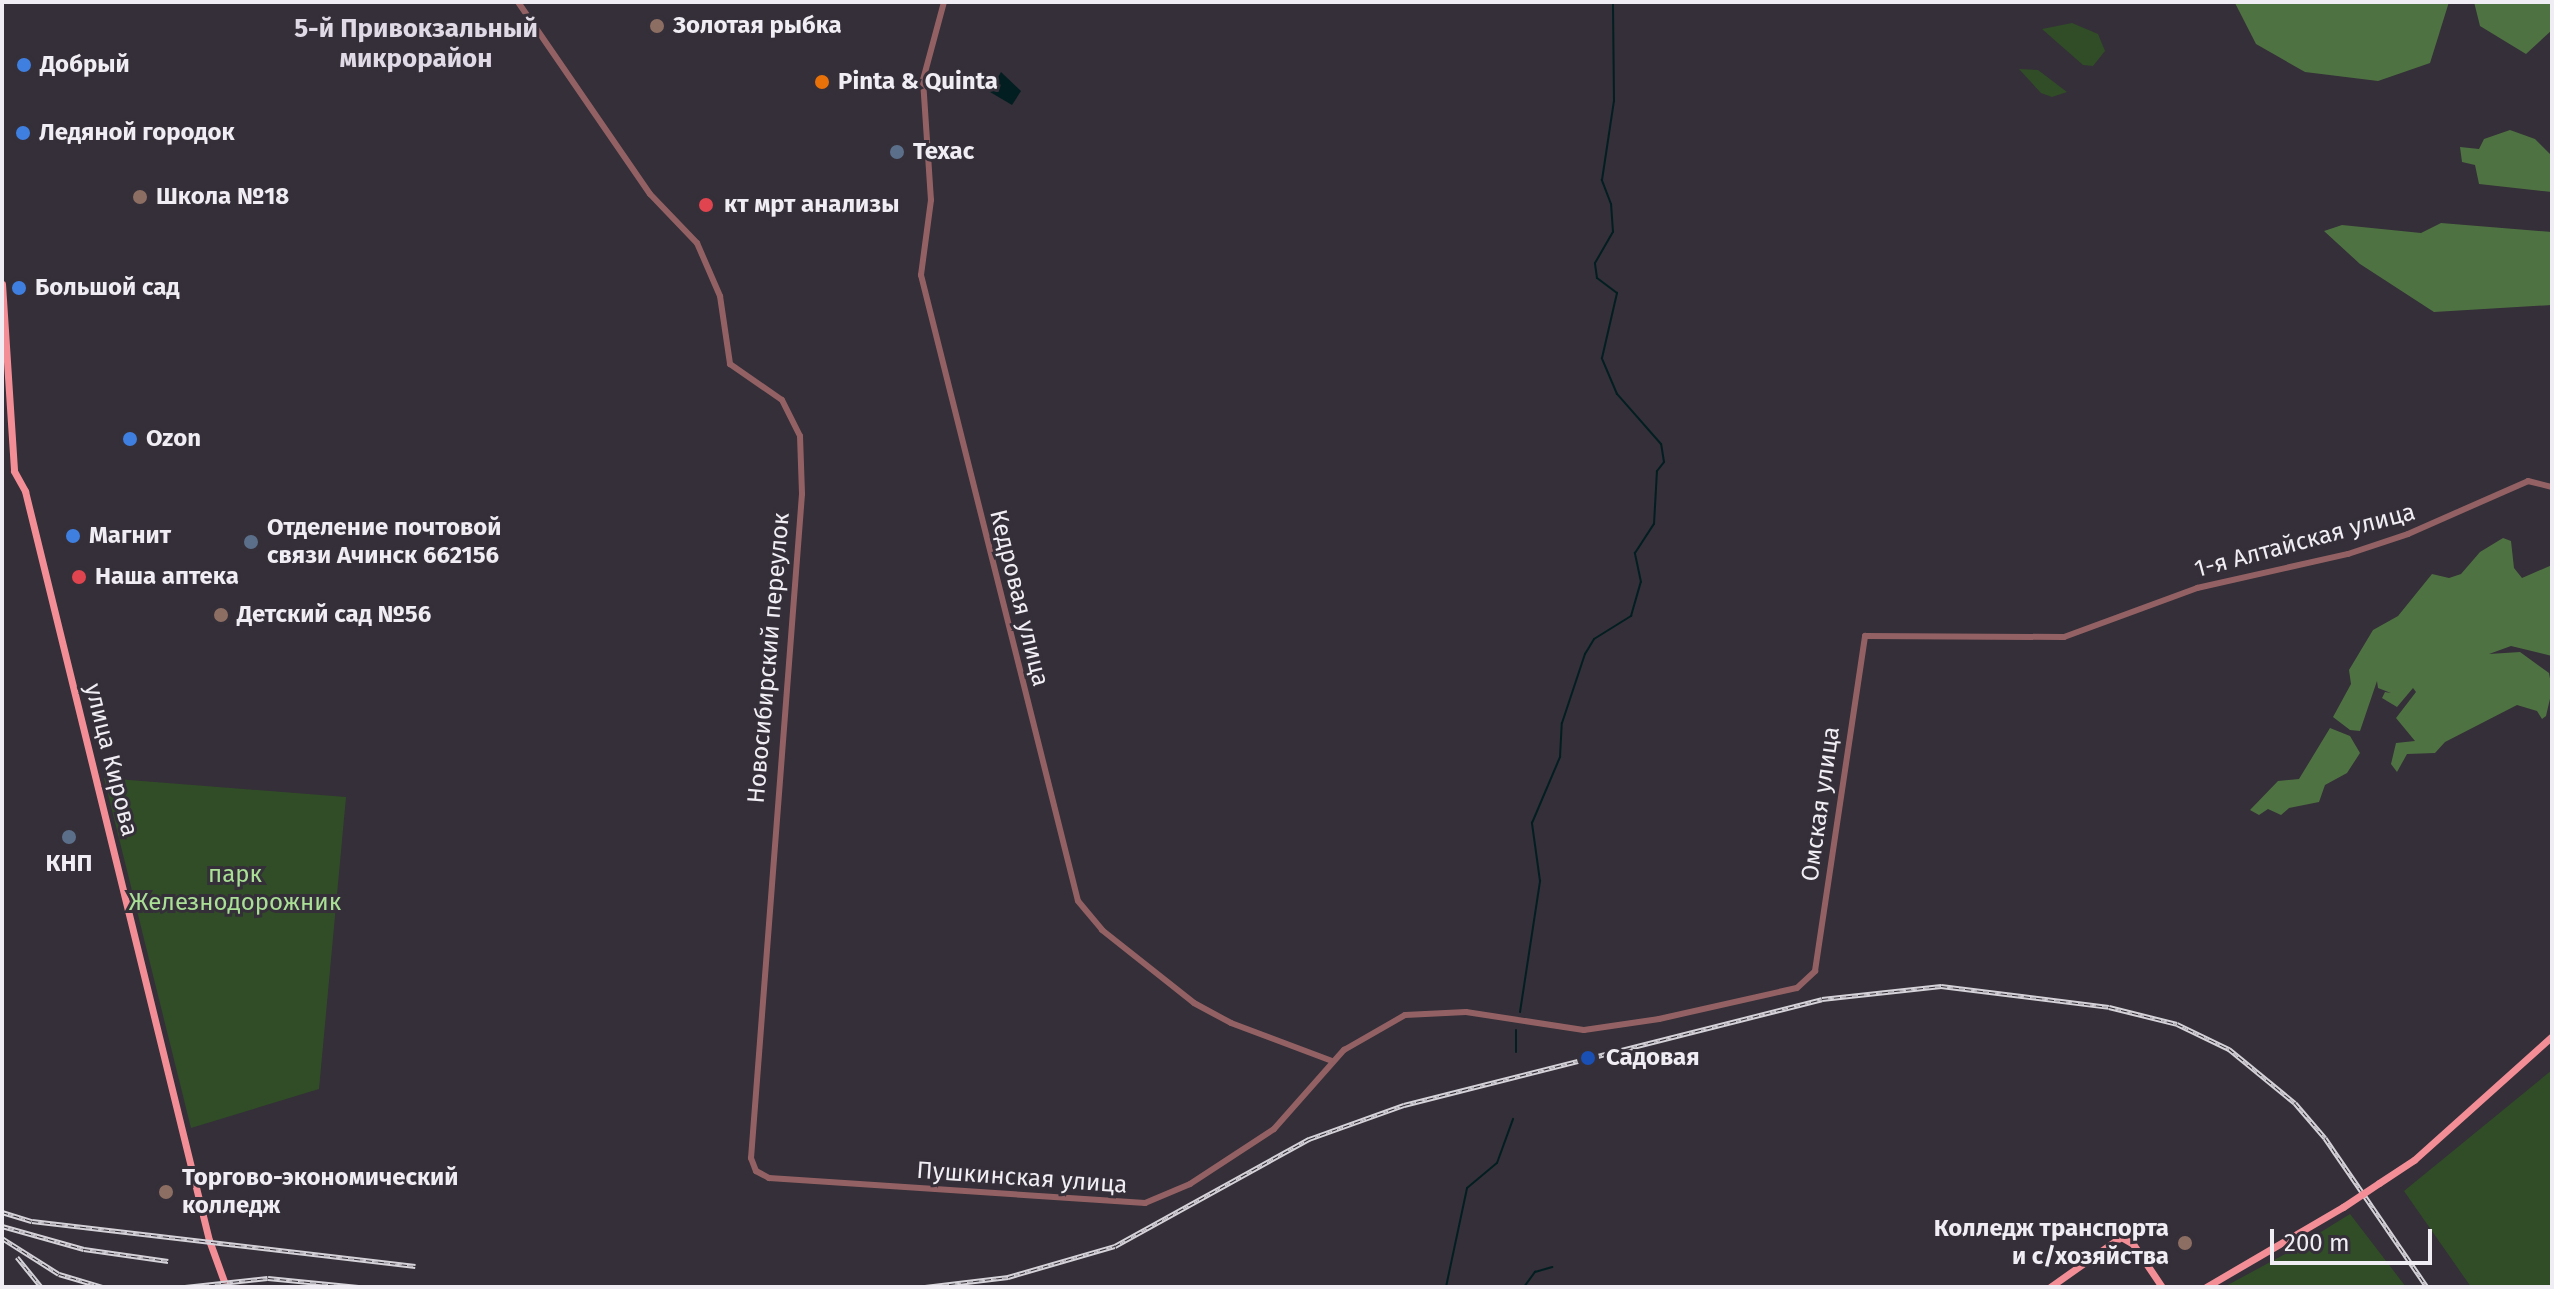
<!DOCTYPE html>
<html>
<head>
<meta charset="utf-8">
<style>
	body { margin:0 }
	#map { position:relative; width:2554px; height:1289px; overflow:hidden; background:#342f38; font-family:"Fira Sans",sans-serif }
	div>[style] { position:absolute }
	.green>* { inset:0; background:#314d27 }
	.forest>* { inset:0; background:#4f7242 }
	.water>* { inset:0; background:#031e20 }
	.stream>* { height:2px; margin:-1px; padding:0 1px; transform-origin:1px; border-radius:1px; background:#031e20 }
	.minor>* { height:6px; margin:-3px; padding:0 3px; transform-origin:3px; border-radius:3px; background:#936164 }
	.major>* { height:7px; margin:-3.5px; padding:0 3.5px; transform-origin:3.5px; border-radius:3.5px; background:#f38e96 }
	.rail>* { height:5px; margin-top:-2.5px; transform-origin:0; background:repeating-linear-gradient(90deg,#342f38 0 6px,#d6d2d9 0 12px); box-sizing:border-box; border-block:2px solid #d6d2d9 }
	.major-bridge>* { height:7px; margin:-3.5px; padding:0 3.5px; transform-origin:3.5px; border-radius:3.5px; background:#f38e96 }
	.dots>* { width:22px; height:22px; translate:-50% -50%; box-sizing:border-box; border:4px solid #342f38; border-radius:50% }
	span { translate:-50% -50%; white-space:nowrap; text-align:center; line-height:1.15; -webkit-text-stroke:6px #342f38; paint-order:stroke }
	.poi-label { font-size:24px; color:#f1edf4; font-weight:700 }
	.left { translate:0 -50%; text-align:left }
	.right { translate:-100% -50%; text-align:right }
	.street-label { font-size:24px; color:#f1edf4 }
	.park-label { font-size:24px; color:#a9e096 }
	.neighbourhood-label { font-size:26px; color:#e0d9e6; font-weight:700 }
	.frame { position:absolute; inset:0; border:4px solid #f1edf4; pointer-events:none }
	.scale { position:absolute; left:2270px; top:1229px; width:162px; height:36px; box-sizing:border-box; border:4px solid #f1edf4; border-top:0; padding-left:10px; font-size:24px; line-height:28px; white-space:nowrap; color:#f1edf4; -webkit-text-stroke:6px #342f38; paint-order:stroke }
</style>
</head>
<body>
<div id="map">
	<div class="green">
		<i style="clip-path:polygon(2072px 23px,2098px 34px,2105px 51px,2093px 66px,2083px 65px,2042px 29px)"></i>
		<i style="clip-path:polygon(2019px 69px,2038px 70px,2067px 92px,2052px 97px,2041px 93px)"></i>
		<i style="clip-path:polygon(104px 778px,346px 797px,319px 1089px,191px 1128px)"></i>
		<i style="clip-path:polygon(2552px 1070px,2552px 1287px,2471px 1287px,2404px 1191px)"></i>
		<i style="clip-path:polygon(2350px 1214px,2406px 1287px,2224px 1287px,2287px 1253px)"></i>
	</div>
	<div class="forest">
		<i style="clip-path:polygon(2449px 2px,2430px 63px,2378px 81px,2305px 72px,2256px 44px,2235px 3px)"></i>
		<i style="clip-path:polygon(2474px 2px,2552px 2px,2552px 30px,2526px 54px,2480px 26px)"></i>
		<i style="clip-path:polygon(2510px 130px,2535px 139px,2552px 156px,2552px 192px,2479px 184px,2475px 165px,2462px 162px,2460px 147px,2479px 149px,2484px 139px)"></i>
		<i style="clip-path:polygon(2441px 223px,2552px 232px,2552px 305px,2434px 312px,2360px 264px,2324px 231px,2342px 225px,2421px 233px)"></i>
		<i style="clip-path:polygon(2503px 538px,2511px 541px,2514px 568px,2522px 578px,2552px 565px,2552px 656px,2511px 646px,2489px 654px,2520px 652px,2549px 673px,2552px 690px,2546px 716px,2542px 719px,2537px 711px,2517px 705px,2445px 742px,2435px 753px,2407px 754px,2397px 772px,2391px 764px,2396px 743px,2415px 741px,2396px 718px,2416px 692px,2413px 688px,2397px 707px,2382px 698px,2385px 692px,2391px 693px,2378px 688px,2377px 681px,2360px 731px,2350px 730px,2333px 717px,2351px 684px,2349px 670px,2373px 630px,2398px 616px,2432px 574px,2449px 578px,2461px 574px,2480px 552px)"></i>
		<i style="clip-path:polygon(2330px 728px,2350px 736px,2360px 753px,2347px 773px,2325px 785px,2319px 802px,2289px 808px,2281px 815px,2268px 809px,2259px 815px,2250px 810px,2278px 781px,2299px 779px)"></i>
	</div>
	<div class="water">
		<i style="clip-path:polygon(1001px 72px,1021px 91px,1012px 105px,990px 92px)"></i>
	</div>
	<div class="stream">
		<i style="left:1520px;top:1012px;width:133px;rotate:-81.3deg"></i>
		<i style="left:1540px;top:881px;width:59px;rotate:-97.9deg"></i>
		<i style="left:1532px;top:823px;width:72px;rotate:-67deg"></i>
		<i style="left:1560px;top:757px;width:34px;rotate:-87deg"></i>
		<i style="left:1562px;top:723px;width:73px;rotate:-71.6deg"></i>
		<i style="left:1585px;top:654px;width:17px;rotate:-59deg"></i>
		<i style="left:1594px;top:639px;width:44px;rotate:-31.9deg"></i>
		<i style="left:1631px;top:616px;width:35px;rotate:-74deg"></i>
		<i style="left:1641px;top:582px;width:30px;rotate:-102deg"></i>
		<i style="left:1635px;top:553px;width:35px;rotate:-57deg"></i>
		<i style="left:1654px;top:524px;width:53px;rotate:-86.8deg"></i>
		<i style="left:1657px;top:471px;width:11px;rotate:-52deg"></i>
		<i style="left:1664px;top:462px;width:18px;rotate:-99deg"></i>
		<i style="left:1661px;top:444px;width:67px;rotate:-131.3deg"></i>
		<i style="left:1617px;top:394px;width:39px;rotate:-113deg"></i>
		<i style="left:1602px;top:358px;width:67px;rotate:-77deg"></i>
		<i style="left:1617px;top:293px;width:25px;rotate:-143deg"></i>
		<i style="left:1597px;top:278px;width:15px;rotate:-98deg"></i>
		<i style="left:1595px;top:263px;width:36px;rotate:-60deg"></i>
		<i style="left:1613px;top:232px;width:28px;rotate:-94deg"></i>
		<i style="left:1611px;top:204px;width:26px;rotate:-111deg"></i>
		<i style="left:1602px;top:180px;width:80px;rotate:-81.4deg"></i>
		<i style="left:1614px;top:101px;width:99px;rotate:-90.6deg"></i>
		<i style="left:1516px;top:1030px;width:22px;rotate:90deg"></i>
		<i style="left:1446px;top:1287px;width:101px;rotate:-78deg"></i>
		<i style="left:1467px;top:1188px;width:39px;rotate:-40deg"></i>
		<i style="left:1497px;top:1163px;width:47px;rotate:-70deg"></i>
		<i style="left:1524px;top:1287px;width:19px;rotate:-54deg"></i>
		<i style="left:1535px;top:1272px;width:18px;rotate:-16deg"></i>
	</div>
	<div class="minor">
		<i style="left:518px;top:2px;width:233px;rotate:55.5deg"></i>
		<i style="left:650px;top:194px;width:68px;rotate:46.2deg"></i>
		<i style="left:697px;top:243px;width:58px;rotate:66.5deg"></i>
		<i style="left:720px;top:296px;width:69px;rotate:81.6deg"></i>
		<i style="left:730px;top:364px;width:63px;rotate:34.7deg"></i>
		<i style="left:782px;top:400px;width:40px;rotate:63.4deg"></i>
		<i style="left:800px;top:436px;width:58px;rotate:88deg"></i>
		<i style="left:802px;top:494px;width:666px;rotate:94.39deg"></i>
		<i style="left:751px;top:1158px;width:14px;rotate:69deg"></i>
		<i style="left:756px;top:1171px;width:15px;rotate:28deg"></i>
		<i style="left:769px;top:1178px;width:377px;rotate:3.8deg"></i>
		<i style="left:1145px;top:1203px;width:49px;rotate:-22.9deg"></i>
		<i style="left:1190px;top:1184px;width:100px;rotate:-33.2deg"></i>
		<i style="left:1274px;top:1129px;width:106px;rotate:-48.5deg"></i>
		<i style="left:1344px;top:1050px;width:70px;rotate:-29.8deg"></i>
		<i style="left:1405px;top:1015px;width:61px;rotate:-2.8deg"></i>
		<i style="left:1466px;top:1012px;width:119px;rotate:8.7deg"></i>
		<i style="left:1584px;top:1030px;width:76px;rotate:-8.3deg"></i>
		<i style="left:1659px;top:1019px;width:141px;rotate:-12.7deg"></i>
		<i style="left:1797px;top:988px;width:25px;rotate:-43deg"></i>
		<i style="left:1815px;top:971px;width:339px;rotate:-81.5deg"></i>
		<i style="left:1865px;top:636px;width:199px;rotate:0.3deg"></i>
		<i style="left:2064px;top:637px;width:142px;rotate:-20.2deg"></i>
		<i style="left:2197px;top:588px;width:155px;rotate:-12.7deg"></i>
		<i style="left:2348px;top:554px;width:63px;rotate:-18.4deg"></i>
		<i style="left:2408px;top:534px;width:131px;rotate:-23.8deg"></i>
		<i style="left:2528px;top:481px;width:25px;rotate:14deg"></i>
		<i style="left:944px;top:2px;width:81px;rotate:105.1deg"></i>
		<i style="left:923px;top:80px;width:120px;rotate:86.2deg"></i>
		<i style="left:931px;top:200px;width:76px;rotate:97.6deg"></i>
		<i style="left:921px;top:275px;width:645px;rotate:75.92deg"></i>
		<i style="left:1078px;top:901px;width:38px;rotate:50deg"></i>
		<i style="left:1102px;top:930px;width:117px;rotate:38.4deg"></i>
		<i style="left:1194px;top:1003px;width:42px;rotate:28.4deg"></i>
		<i style="left:1231px;top:1023px;width:108px;rotate:20.6deg"></i>
	</div>
	<div class="major">
		<i style="left:2px;top:284px;width:187px;rotate:86.3deg"></i>
		<i style="left:14px;top:471px;width:23px;rotate:61deg"></i>
		<i style="left:25px;top:491px;width:771px;rotate:76.2deg"></i>
		<i style="left:209px;top:1240px;width:50px;rotate:70.1deg"></i>
		<i style="left:2379px;top:1183px;width:42px;rotate:-33.3deg"></i>
		<i style="left:2414px;top:1160px;width:186px;rotate:-41.9deg"></i>
		<i style="left:2050px;top:1287px;width:87px;rotate:-35.2deg"></i>
		<i style="left:2121px;top:1237px;width:14px;rotate:30deg"></i>
		<i style="left:2133px;top:1244px;width:52px;rotate:56deg"></i>
		<i style="left:2206px;top:1287px;width:159px;rotate:-30.3deg"></i>
	</div>
	<div class="rail">
		<i style="left:2px;top:1212px;width:31px;rotate:17deg"></i>
		<i style="left:32px;top:1221px;width:386px;rotate:6.7deg"></i>
		<i style="left:2px;top:1226px;width:85px;rotate:15.7deg"></i>
		<i style="left:84px;top:1249px;width:85px;rotate:8.1deg"></i>
		<i style="left:2px;top:1238px;width:67px;rotate:32.3deg"></i>
		<i style="left:59px;top:1274px;width:46px;rotate:16.5deg"></i>
		<i style="left:17px;top:1257px;width:38px;rotate:51deg"></i>
		<i style="left:185px;top:1287px;width:83px;rotate:-6.2deg"></i>
		<i style="left:268px;top:1278px;width:91px;rotate:5.6deg"></i>
		<i style="left:925px;top:1287px;width:84px;rotate:-6.9deg"></i>
		<i style="left:1008px;top:1277px;width:111px;rotate:-16.2deg"></i>
		<i style="left:1115px;top:1246px;width:222px;rotate:-28.9deg"></i>
		<i style="left:1309px;top:1139px;width:101px;rotate:-19.7deg"></i>
		<i style="left:1404px;top:1105px;width:431px;rotate:-14.2deg"></i>
		<i style="left:1822px;top:999px;width:120px;rotate:-6.2deg"></i>
		<i style="left:1941px;top:986px;width:169px;rotate:7.1deg"></i>
		<i style="left:2109px;top:1007px;width:70px;rotate:14deg"></i>
		<i style="left:2177px;top:1024px;width:58px;rotate:25.7deg"></i>
		<i style="left:2229px;top:1049px;width:85px;rotate:39.3deg"></i>
		<i style="left:2295px;top:1103px;width:46px;rotate:49.4deg"></i>
		<i style="left:2325px;top:1138px;width:181px;rotate:55.6deg"></i>
	</div>
	<div class="major-bridge">
		<i style="left:2343px;top:1207px;width:43px;rotate:-33.7deg"></i>
	</div>
	<div class="dots">
		<i style="left:657px;top:26px;background:#8d6e63"></i>
		<i style="left:24px;top:65px;background:#3f7fe0"></i>
		<i style="left:822px;top:82px;background:#e8710a"></i>
		<i style="left:23px;top:133px;background:#3f7fe0"></i>
		<i style="left:897px;top:152px;background:#5c6f8a"></i>
		<i style="left:140px;top:197px;background:#8d6e63"></i>
		<i style="left:706px;top:205px;background:#e0444e"></i>
		<i style="left:19px;top:288px;background:#3f7fe0"></i>
		<i style="left:130px;top:439px;background:#3f7fe0"></i>
		<i style="left:73px;top:536px;background:#3f7fe0"></i>
		<i style="left:251px;top:542px;background:#5c6f8a"></i>
		<i style="left:79px;top:577px;background:#e0444e"></i>
		<i style="left:221px;top:615px;background:#8d6e63"></i>
		<i style="left:69px;top:837px;background:#5c6f8a"></i>
		<i style="left:1588px;top:1058px;background:#1a4fb4"></i>
		<i style="left:166px;top:1192px;background:#8d6e63"></i>
		<i style="left:2185px;top:1243px;background:#8d6e63"></i>
	</div>
	<div class="poi-label">
		<span class="left" style="left:673px;top:26px">Золотая рыбка</span>
		<span class="left" style="left:40px;top:65px">Добрый</span>
		<span class="left" style="left:838px;top:82px">Pinta &amp; Quinta</span>
		<span class="left" style="left:39px;top:133px">Ледяной городок</span>
		<span class="left" style="left:913px;top:152px">Техас</span>
		<span class="left" style="left:156px;top:197px">Школа №18</span>
		<span class="left" style="left:724px;top:205px">кт мрт анализы</span>
		<span class="left" style="left:35px;top:288px">Большой сад</span>
		<span class="left" style="left:146px;top:439px">Ozon</span>
		<span class="left" style="left:267px;top:542px">Отделение почтовой<br>связи Ачинск 662156</span>
		<span class="left" style="left:89px;top:536px">Магнит</span>
		<span class="left" style="left:95px;top:577px">Наша аптека</span>
		<span class="left" style="left:237px;top:615px">Детский сад №56</span>
		<span style="left:69px;top:864px">КНП</span>
		<span class="left" style="left:1606px;top:1058px">Садовая</span>
		<span class="left" style="left:182px;top:1192px">Торгово-экономический<br>колледж</span>
		<span class="right" style="left:2169px;top:1243px">Колледж транспорта<br>и с/хозяйства</span>
	</div>
	<div class="street-label">
		<span style="left:2305px;top:541px;rotate:-15deg">1-я Алтайская улица</span>
		<span style="left:1019px;top:598px;rotate:76deg">Кедровая улица</span>
		<span style="left:769px;top:658px;rotate:-85deg">Новосибирский переулок</span>
		<span style="left:111px;top:760px;rotate:76deg">улица Кирова</span>
		<span style="left:1821px;top:804px;rotate:-82deg">Омская улица</span>
		<span style="left:1022px;top:1178px;rotate:4deg">Пушкинская улица</span>
	</div>
	<div class="park-label">
		<span style="left:235px;top:889px">парк<br>Железнодорожник</span>
	</div>
	<div class="neighbourhood-label">
		<span style="left:416px;top:44px">5-й Привокзальный<br>микрорайон</span>
	</div>
	<div class="frame"></div>
	<div class="scale">200 m</div>
</div>
</body>
</html>
